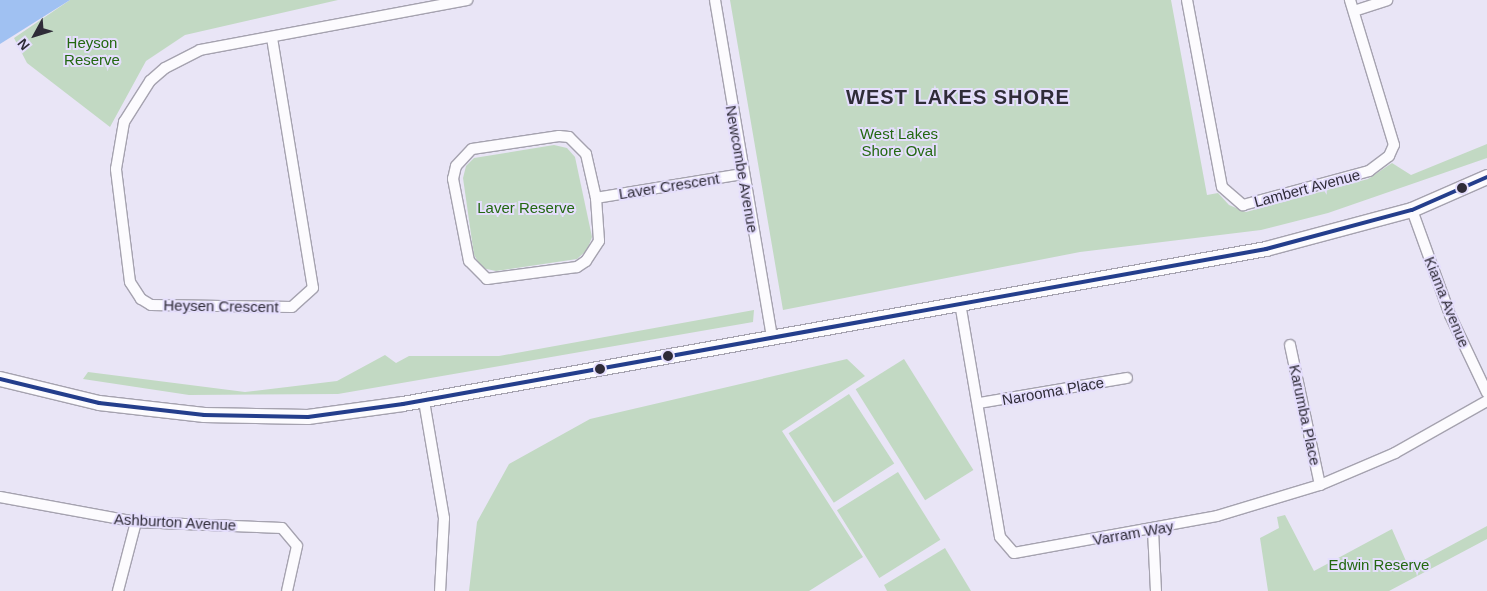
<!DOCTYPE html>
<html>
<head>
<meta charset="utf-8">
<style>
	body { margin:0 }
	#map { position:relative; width:1487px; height:591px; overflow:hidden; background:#e9e5f6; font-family:Arial,sans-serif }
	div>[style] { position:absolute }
	.green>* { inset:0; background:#c2d9c3; transform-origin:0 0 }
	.water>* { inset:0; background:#a0c1f2 }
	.roads { filter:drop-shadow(1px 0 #a5a2af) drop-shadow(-1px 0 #a5a2af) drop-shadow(0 1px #a5a2af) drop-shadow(0 -1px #a5a2af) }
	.street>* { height:10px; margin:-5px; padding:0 5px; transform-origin:5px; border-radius:5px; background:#fcfbfe }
	.secondary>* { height:14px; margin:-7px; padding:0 7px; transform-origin:7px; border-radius:7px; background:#fcfbfe }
	.bus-1>* { height:4px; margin:-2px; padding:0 2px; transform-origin:2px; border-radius:2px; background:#243e8c }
	.dots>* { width:14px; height:14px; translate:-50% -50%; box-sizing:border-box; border:2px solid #e5defd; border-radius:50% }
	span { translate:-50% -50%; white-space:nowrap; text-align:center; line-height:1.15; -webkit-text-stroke:4px #e5defd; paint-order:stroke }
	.park-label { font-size:15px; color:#236811 }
	.street-label { font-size:15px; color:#2f2c38 }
	.district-label { font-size:20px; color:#2f2c38; font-weight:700; letter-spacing:1px }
	.north { position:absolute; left:10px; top:10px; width:50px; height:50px; -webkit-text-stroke:4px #e5defd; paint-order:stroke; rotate:231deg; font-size:14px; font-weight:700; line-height:20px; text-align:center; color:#2f2c38 }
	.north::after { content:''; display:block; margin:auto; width:18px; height:22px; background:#2f2c38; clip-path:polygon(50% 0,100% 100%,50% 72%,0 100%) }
</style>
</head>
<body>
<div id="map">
	<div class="green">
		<i style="clip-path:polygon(70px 0,338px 0,185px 35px,146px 61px,110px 127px,27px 63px,14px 38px)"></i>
		<i style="clip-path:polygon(730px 0,1171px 0,1207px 195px,1218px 193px,1229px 205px,1246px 212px,1368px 179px,1392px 163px,1411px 175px,1487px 144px,1487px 158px,1328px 213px,1261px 230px,1080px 252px,783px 310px)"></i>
		<i style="clip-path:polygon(554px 145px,567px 148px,575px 157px,592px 237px,587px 250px,577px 259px,496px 271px,482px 268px,474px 255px,463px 178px,466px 166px,474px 158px)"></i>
		<i style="clip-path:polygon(754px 310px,753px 322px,338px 394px,189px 395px,83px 379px,88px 372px,245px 392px,337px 381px,385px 355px,396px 363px,409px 356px,499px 356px)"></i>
		<i style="clip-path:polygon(847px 359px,865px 376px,782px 431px,863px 557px,809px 591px,469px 591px,477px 522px,509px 464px,590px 419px)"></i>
		<i style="left:904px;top:359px;width:131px;height:57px;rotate:58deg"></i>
		<i style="left:849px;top:394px;width:83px;height:72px;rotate:57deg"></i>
		<i style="left:898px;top:472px;width:80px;height:72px;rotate:58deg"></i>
		<i style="clip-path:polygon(1285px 515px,1314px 571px,1392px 529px,1409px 568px,1487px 526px,1487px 539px,1389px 591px,1268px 591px,1260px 538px,1279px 528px,1277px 517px)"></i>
		<i style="clip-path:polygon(945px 548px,971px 591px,887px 591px,884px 585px)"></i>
	</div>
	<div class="water">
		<i style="clip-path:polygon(0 0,70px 0,0 44px)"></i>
	</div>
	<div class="roads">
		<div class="street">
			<i style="left:715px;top:0;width:342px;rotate:80.4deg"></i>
			<i style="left:1187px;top:0;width:190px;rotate:79.4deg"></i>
			<i style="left:1222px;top:187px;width:28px;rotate:41deg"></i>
			<i style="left:1243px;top:205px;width:131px;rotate:-15.1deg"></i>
			<i style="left:1369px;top:171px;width:25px;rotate:-37deg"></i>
			<i style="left:1389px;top:156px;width:12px;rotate:-66deg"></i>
			<i style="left:1394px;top:145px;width:152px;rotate:-106.9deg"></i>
			<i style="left:1354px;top:11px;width:35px;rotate:-18deg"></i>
			<i style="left:272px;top:38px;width:253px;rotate:80.7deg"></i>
			<i style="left:313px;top:288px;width:28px;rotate:138deg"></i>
			<i style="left:292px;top:307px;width:141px;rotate:-179.2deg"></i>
			<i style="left:151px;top:305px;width:12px;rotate:-149deg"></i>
			<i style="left:141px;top:299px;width:20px;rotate:-123deg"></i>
			<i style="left:130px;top:282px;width:114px;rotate:-97.1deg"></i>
			<i style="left:116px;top:169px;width:48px;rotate:-80.3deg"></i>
			<i style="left:124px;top:122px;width:49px;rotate:-57.6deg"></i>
			<i style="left:150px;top:81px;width:20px;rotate:-41deg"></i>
			<i style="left:165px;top:68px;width:39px;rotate:-27deg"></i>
			<i style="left:200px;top:50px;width:272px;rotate:-10.6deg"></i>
			<i style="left:596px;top:198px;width:43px;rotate:86deg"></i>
			<i style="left:599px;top:241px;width:24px;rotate:123deg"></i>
			<i style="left:586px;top:261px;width:11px;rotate:146deg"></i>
			<i style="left:577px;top:267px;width:91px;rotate:172.4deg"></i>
			<i style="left:487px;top:279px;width:25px;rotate:-135deg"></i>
			<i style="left:469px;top:261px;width:84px;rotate:-101deg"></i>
			<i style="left:453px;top:179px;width:13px;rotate:-77deg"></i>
			<i style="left:456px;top:166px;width:23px;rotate:-47deg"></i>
			<i style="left:472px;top:149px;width:88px;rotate:-8.5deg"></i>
			<i style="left:559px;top:136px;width:10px;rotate:6deg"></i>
			<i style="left:569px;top:137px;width:24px;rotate:45deg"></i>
			<i style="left:586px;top:154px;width:45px;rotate:77.2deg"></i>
			<i style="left:596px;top:198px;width:148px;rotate:-9.3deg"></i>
			<i style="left:1412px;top:210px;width:112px;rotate:70.1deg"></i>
			<i style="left:1450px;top:315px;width:86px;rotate:64.6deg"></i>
			<i style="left:960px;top:303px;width:237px;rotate:80.3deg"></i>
			<i style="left:1000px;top:537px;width:21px;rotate:49deg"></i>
			<i style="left:1014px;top:553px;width:206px;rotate:-10.3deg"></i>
			<i style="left:1217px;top:516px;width:108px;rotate:-16.8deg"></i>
			<i style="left:1320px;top:485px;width:82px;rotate:-23.1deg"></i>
			<i style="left:1395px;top:453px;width:106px;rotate:-29.5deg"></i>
			<i style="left:1290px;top:345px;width:143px;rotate:77.9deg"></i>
			<i style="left:424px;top:401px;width:119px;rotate:80.3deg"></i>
			<i style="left:444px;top:518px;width:73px;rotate:93.1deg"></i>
			<i style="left:979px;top:403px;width:150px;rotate:-9.6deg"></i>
			<i style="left:0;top:497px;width:138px;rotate:10.4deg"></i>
			<i style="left:136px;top:522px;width:146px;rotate:2.4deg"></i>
			<i style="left:282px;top:528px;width:23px;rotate:50deg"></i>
			<i style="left:297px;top:546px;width:46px;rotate:102.5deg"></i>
			<i style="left:1153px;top:530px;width:61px;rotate:87.2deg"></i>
			<i style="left:118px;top:591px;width:71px;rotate:-75.4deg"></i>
		</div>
		<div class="secondary">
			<i style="left:0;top:379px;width:102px;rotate:13.6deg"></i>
			<i style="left:99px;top:403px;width:106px;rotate:6.5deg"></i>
			<i style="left:204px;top:415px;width:104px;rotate:1.1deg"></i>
			<i style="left:308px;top:417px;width:96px;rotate:-7.8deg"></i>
			<i style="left:403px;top:404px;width:877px;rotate:-10.18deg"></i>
			<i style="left:1266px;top:249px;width:151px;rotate:-15deg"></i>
			<i style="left:1412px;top:210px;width:82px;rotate:-23.7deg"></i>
		</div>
	</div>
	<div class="bus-1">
		<i style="left:0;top:379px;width:102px;rotate:13.6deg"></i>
		<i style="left:99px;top:403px;width:106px;rotate:6.5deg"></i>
		<i style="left:204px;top:415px;width:104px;rotate:1.1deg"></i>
		<i style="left:308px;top:417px;width:96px;rotate:-7.8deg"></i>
		<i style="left:403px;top:404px;width:877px;rotate:-10.18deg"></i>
		<i style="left:1266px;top:249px;width:151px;rotate:-15deg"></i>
		<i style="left:1412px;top:210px;width:82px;rotate:-23.7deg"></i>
	</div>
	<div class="dots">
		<i style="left:1462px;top:188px;background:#2f2c38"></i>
		<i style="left:668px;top:356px;background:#2f2c38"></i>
		<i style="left:600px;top:369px;background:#2f2c38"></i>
	</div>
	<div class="park-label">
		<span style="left:92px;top:51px">Heyson<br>Reserve</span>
		<span style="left:899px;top:142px">West Lakes<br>Shore Oval</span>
		<span style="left:526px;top:208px">Laver Reserve</span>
		<span style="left:1379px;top:565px">Edwin Reserve</span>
	</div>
	<div class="street-label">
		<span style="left:742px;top:169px;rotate:80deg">Newcombe Avenue</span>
		<span style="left:669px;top:186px;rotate:-9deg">Laver Crescent</span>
		<span style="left:1307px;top:188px;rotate:-15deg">Lambert Avenue</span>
		<span style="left:1447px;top:302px;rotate:68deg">Kiama Avenue</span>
		<span style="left:221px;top:306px;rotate:1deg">Heysen Crescent</span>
		<span style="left:1053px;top:391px;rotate:-10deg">Narooma Place</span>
		<span style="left:1305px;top:415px;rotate:78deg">Karumba Place</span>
		<span style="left:175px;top:522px;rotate:3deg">Ashburton Avenue</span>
		<span style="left:1133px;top:533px;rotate:-10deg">Varram Way</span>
	</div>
	<div class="district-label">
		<span style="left:958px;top:97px">WEST LAKES SHORE</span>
	</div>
	<div class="north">N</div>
</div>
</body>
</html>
